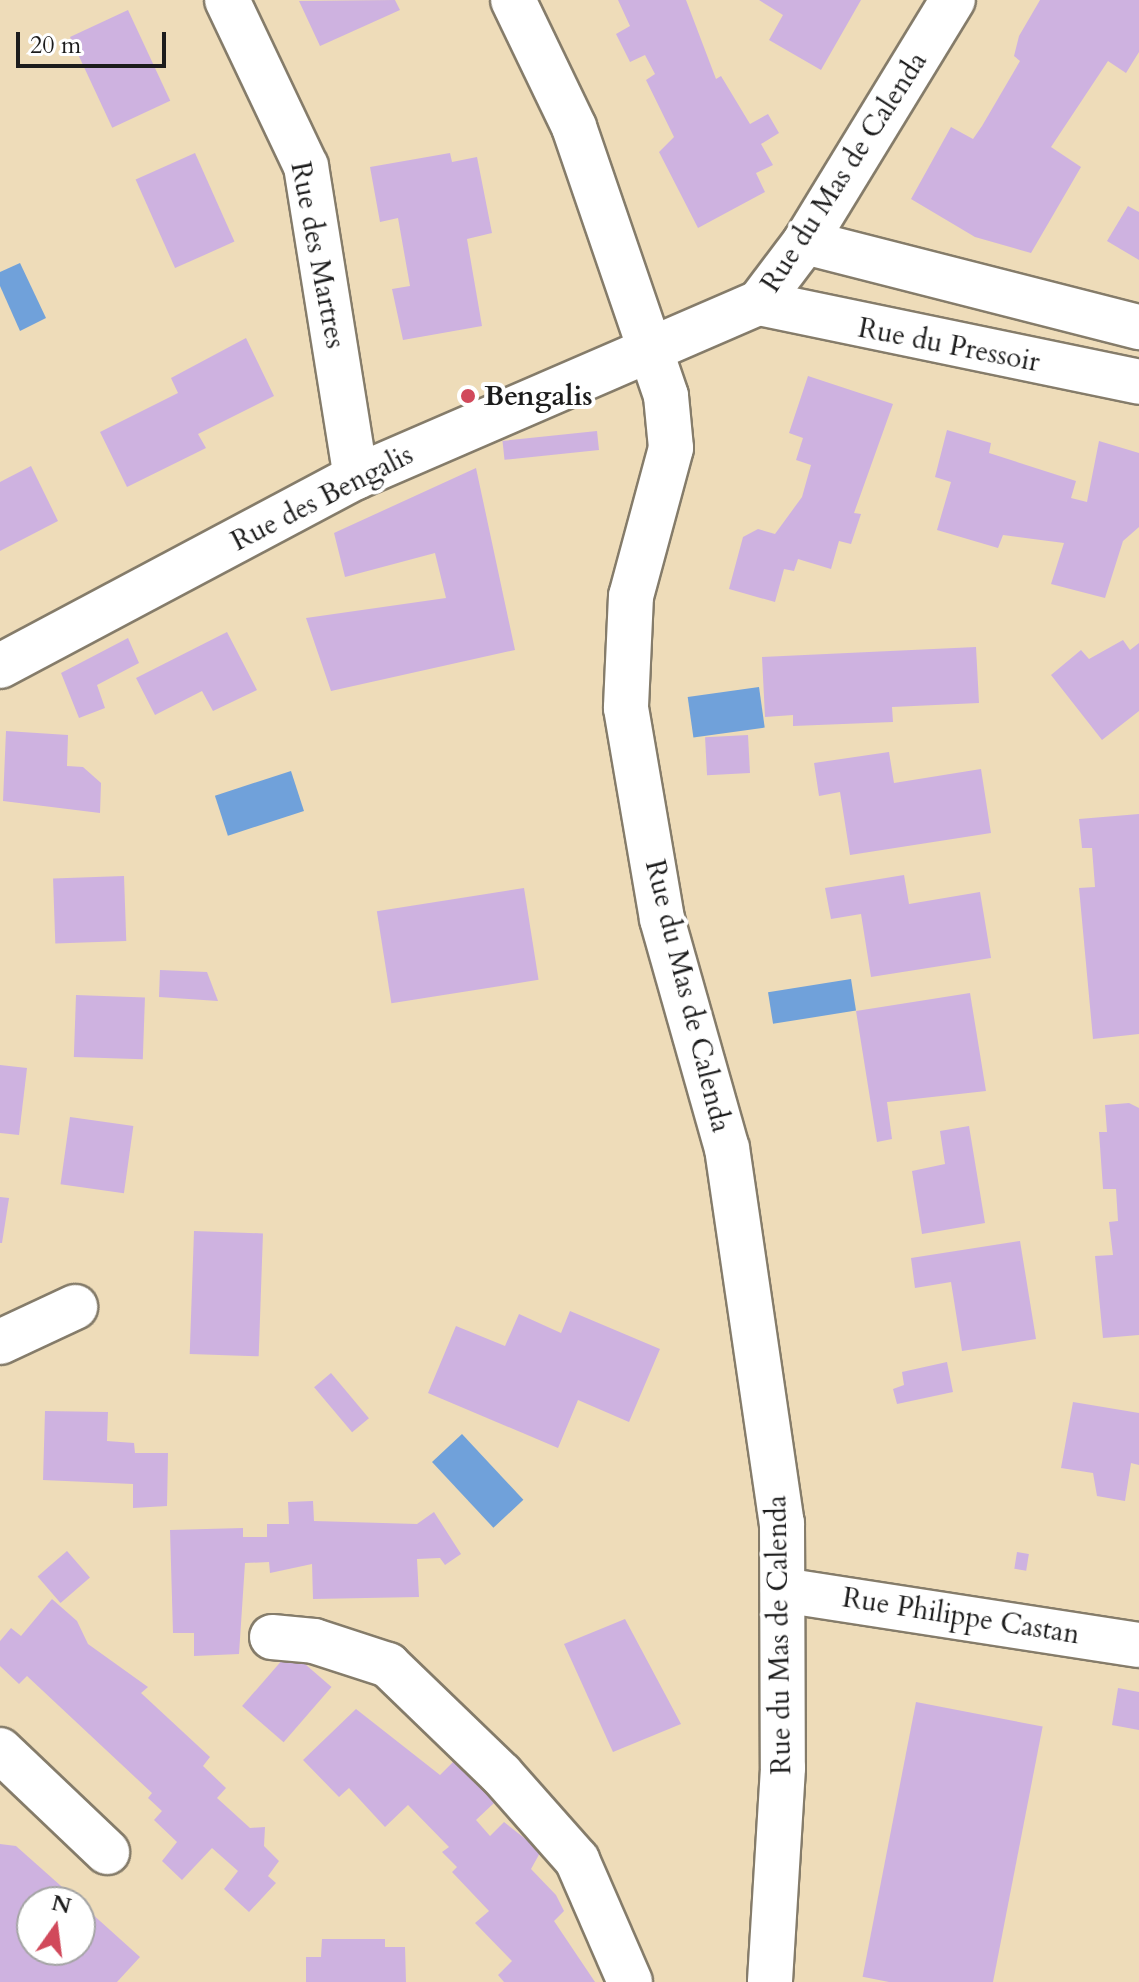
<!DOCTYPE html>
<html>
<head>
<meta charset="utf-8">
<style>
	body { margin:0 }
	#map { position:relative; width:1139px; height:1982px; overflow:hidden; background:#eedcb9; font-family:Cardo,serif }
	div>[style] { position:absolute }
	.water>* { inset:0; background:#70a1da; transform-origin:0 0 }
	.building>* { inset:0; background:#ceb2e0; transform-origin:0 0 }
	.roads { filter:drop-shadow(2px 0 #857c6a) drop-shadow(-2px 0 #857c6a) drop-shadow(0 2px #857c6a) drop-shadow(0 -2px #857c6a) }
	.minor>* { height:44px; margin:-22px; padding:0 22px; transform-origin:22px; border-radius:22px; background:#fff }
	.dots>* { width:22px; height:22px; translate:-50% -50%; box-sizing:border-box; border:4px solid #fff; border-radius:50% }
	span { translate:-50% -50%; white-space:nowrap; text-align:center; line-height:1.15; -webkit-text-stroke:8px #fff; paint-order:stroke }
	.street-label { font-size:28px; color:#1c1c1c }
	.poi-label { font-size:28px; color:#1c1c1c; font-weight:700 }
	.left { translate:0 -50%; text-align:left }
	.north { position:absolute; left:16px; top:1886px; width:80px; height:80px; box-sizing:border-box; background:#fff; border:2px solid #a4a4a4; border-radius:50%; rotate:14deg; font-size:22px; font-weight:700; line-height:32px; text-align:center; color:#1c1c1c }
	.north::after { content:''; display:block; margin:auto; width:28px; height:36px; background:#d1495b; clip-path:polygon(50% 0,100% 100%,50% 72%,0 100%) }
	.scale { position:absolute; left:16px; top:32px; width:150px; height:36px; box-sizing:border-box; border:4px solid #1c1c1c; border-top:0; padding-left:10px; font-size:24px; line-height:28px; white-space:nowrap; color:#1c1c1c; -webkit-text-stroke:6px #fff; paint-order:stroke }
</style>
</head>
<body>
<div id="map">
	<div class="water">
		<i style="clip-path:polygon(20px 263px,46px 318px,20px 331px,0 286px,0 272px)"></i>
		<i style="left:759px;top:687px;width:41px;height:72px;rotate:82deg"></i>
		<i style="left:291px;top:771px;width:42px;height:80px;rotate:72deg"></i>
		<i style="left:851px;top:979px;width:32px;height:84px;rotate:81deg"></i>
		<i style="left:462px;top:1434px;width:90px;height:41px;rotate:47deg"></i>
	</div>
	<div class="building">
		<i style="clip-path:polygon(395px 0,400px 10px,320px 46px,299px 1px)"></i>
		<i style="clip-path:polygon(618px 0,686px 0,716px 79px,721px 76px,750px 124px,768px 114px,779px 133px,761px 144px,773px 165px,756px 173px,765px 192px,698px 228px,659px 152px,674px 137px,646px 80px,655px 74px,645px 55px,630px 62px,616px 34px,630px 26px)"></i>
		<i style="clip-path:polygon(759px 0,861px 0,821px 70px,769px 40px,783px 15px)"></i>
		<i style="clip-path:polygon(1040px 0,1139px 0,1139px 52px,1126px 73px,1108px 61px,1051px 147px,1081px 167px,1031px 253px,975px 237px,911px 199px,951px 127px,973px 139px,982px 126px,1020px 61px,1014px 56px,1019px 36px)"></i>
		<i style="left:128px;top:10px;width:100px;height:64px;rotate:65deg"></i>
		<i style="left:195px;top:153px;width:97px;height:65px;rotate:66deg"></i>
		<i style="clip-path:polygon(450px 153px,452px 162px,477px 157px,492px 233px,467px 239px,482px 326px,403px 340px,392px 289px,410px 286px,398px 218px,380px 222px,370px 167px)"></i>
		<i style="clip-path:polygon(1128px 206px,1139px 212px,1139px 260px,1107px 241px)"></i>
		<i style="clip-path:polygon(246px 338px,274px 396px,198px 434px,206px 448px,127px 487px,100px 432px,178px 393px,171px 378px)"></i>
		<i style="clip-path:polygon(808px 376px,893px 404px,854px 513px,861px 514px,851px 544px,839px 541px,831px 569px,798px 559px,794px 571px,784px 569px,775px 602px,729px 589px,743px 537px,758px 529px,775px 534px,802px 497px,811px 465px,796px 460px,803px 438px,789px 433px)"></i>
		<i style="clip-path:polygon(947px 430px,991px 443px,989px 453px,1076px 481px,1071px 498px,1087px 502px,1099px 441px,1139px 453px,1139px 527px,1123px 541px,1105px 598px,1051px 584px,1064px 543px,1003px 535px,998px 548px,937px 530px,951px 482px,935px 477px)"></i>
		<i style="left:597px;top:431px;width:19px;height:95px;rotate:84deg"></i>
		<i style="clip-path:polygon(31px 466px,58px 521px,0 551px,0 482px)"></i>
		<i style="clip-path:polygon(476px 468px,515px 650px,331px 691px,306px 618px,446px 598px,435px 553px,345px 577px,334px 533px)"></i>
		<i style="clip-path:polygon(227px 632px,257px 690px,213px 711px,202px 691px,155px 715px,136px 678px)"></i>
		<i style="clip-path:polygon(128px 638px,139px 663px,97px 685px,105px 708px,79px 718px,61px 673px)"></i>
		<i style="clip-path:polygon(1123px 640px,1130px 650px,1139px 643px,1139px 711px,1102px 740px,1051px 675px,1081px 650px,1089px 659px)"></i>
		<i style="clip-path:polygon(976px 647px,979px 703px,892px 707px,893px 722px,793px 726px,793px 715px,765px 717px,762px 657px)"></i>
		<i style="clip-path:polygon(6px 731px,68px 735px,67px 766px,83px 767px,101px 783px,100px 813px,3px 801px)"></i>
		<i style="left:748px;top:735px;width:38px;height:43px;rotate:87deg"></i>
		<i style="clip-path:polygon(889px 752px,894px 783px,981px 769px,991px 833px,850px 855px,840px 792px,819px 796px,814px 763px)"></i>
		<i style="clip-path:polygon(1139px 814px,1139px 1034px,1093px 1039px,1079px 888px,1095px 887px,1092px 848px,1082px 848px,1079px 819px)"></i>
		<i style="clip-path:polygon(904px 875px,909px 904px,980px 892px,991px 958px,871px 977px,861px 914px,831px 919px,825px 888px)"></i>
		<i style="left:124px;top:876px;width:65px;height:71px;rotate:88deg"></i>
		<i style="left:524px;top:888px;width:93px;height:149px;rotate:81deg"></i>
		<i style="clip-path:polygon(160px 970px,207px 972px,218px 1001px,159px 997px)"></i>
		<i style="clip-path:polygon(970px 993px,986px 1091px,887px 1102px,892px 1139px,877px 1142px,856px 1011px)"></i>
		<i style="left:76px;top:995px;width:69px;height:62px;rotate:2deg"></i>
		<i style="clip-path:polygon(0 1065px,27px 1068px,19px 1135px,0 1133px)"></i>
		<i style="clip-path:polygon(1129px 1103px,1139px 1108px,1139px 1335px,1103px 1338px,1095px 1256px,1113px 1255px,1109px 1222px,1118px 1221px,1116px 1189px,1103px 1189px,1099px 1132px,1107px 1132px,1105px 1105px)"></i>
		<i style="left:70px;top:1117px;width:64px;height:68px;rotate:8deg"></i>
		<i style="clip-path:polygon(969px 1126px,985px 1223px,922px 1234px,912px 1171px,945px 1164px,940px 1131px)"></i>
		<i style="clip-path:polygon(0 1197px,9px 1198px,2px 1243px,0 1243px)"></i>
		<i style="left:194px;top:1231px;width:69px;height:123px;rotate:2deg"></i>
		<i style="clip-path:polygon(1020px 1241px,1036px 1339px,962px 1351px,951px 1282px,915px 1288px,911px 1258px)"></i>
		<i style="clip-path:polygon(570px 1311px,660px 1349px,629px 1422px,578px 1400px,558px 1448px,428px 1393px,456px 1326px,505px 1346px,519px 1314px,561px 1333px)"></i>
		<i style="clip-path:polygon(947px 1362px,953px 1392px,897px 1404px,893px 1389px,904px 1385px,902px 1372px)"></i>
		<i style="left:331px;top:1373px;width:59px;height:22px;rotate:50deg"></i>
		<i style="clip-path:polygon(1073px 1402px,1139px 1413px,1139px 1465px,1131px 1463px,1125px 1501px,1097px 1496px,1093px 1473px,1061px 1468px)"></i>
		<i style="clip-path:polygon(45px 1411px,108px 1412px,107px 1441px,134px 1443px,135px 1453px,168px 1453px,167px 1506px,133px 1508px,133px 1484px,43px 1480px)"></i>
		<i style="clip-path:polygon(313px 1501px,314px 1521px,417px 1524px,434px 1512px,461px 1554px,445px 1565px,440px 1558px,417px 1559px,419px 1597px,313px 1599px,312px 1564px,270px 1573px,269px 1562px,245px 1563px,239px 1654px,194px 1656px,194px 1633px,173px 1633px,170px 1530px,243px 1528px,243px 1537px,267px 1537px,267px 1524px,289px 1524px,288px 1502px)"></i>
		<i style="left:67px;top:1551px;width:35px;height:39px;rotate:49deg"></i>
		<i style="left:1017px;top:1552px;width:12px;height:17px;rotate:9deg"></i>
		<i style="clip-path:polygon(52px 1599px,77px 1621px,88px 1644px,148px 1687px,141px 1693px,210px 1757px,203px 1766px,226px 1788px,217px 1798px,250px 1828px,265px 1827px,264px 1846px,279px 1861px,268px 1876px,276px 1883px,249px 1912px,224px 1889px,238px 1871px,212px 1848px,182px 1880px,162px 1861px,177px 1842px,154px 1820px,162px 1811px,148px 1798px,152px 1793px,27px 1676px,19px 1684px,0 1666px,0 1641px,11px 1628px,21px 1636px)"></i>
		<i style="clip-path:polygon(625px 1619px,681px 1724px,613px 1752px,564px 1644px)"></i>
		<i style="left:290px;top:1651px;width:55px;height:73px;rotate:41deg"></i>
		<i style="clip-path:polygon(1118px 1688px,1139px 1692px,1139px 1730px,1112px 1725px)"></i>
		<i style="left:916px;top:1702px;width:129px;height:280px;rotate:11deg"></i>
		<i style="clip-path:polygon(356px 1709px,440px 1775px,454px 1761px,478px 1781px,494px 1803px,476px 1820px,490px 1836px,504px 1822px,541px 1851px,531px 1869px,556px 1895px,564px 1911px,554px 1921px,595px 1982px,504px 1982px,498px 1975px,512px 1961px,475px 1923px,489px 1911px,452px 1872px,457px 1867px,442px 1852px,449px 1847px,408px 1805px,385px 1827px,349px 1788px,339px 1797px,303px 1760px)"></i>
		<i style="clip-path:polygon(0 1844px,16px 1846px,79px 1902px,32px 1902px,32px 1950px,80px 1950px,80px 1903px,140px 1957px,117px 1982px,0 1982px)"></i>
		<i style="clip-path:polygon(322px 1939px,385px 1939px,385px 1947px,405px 1947px,406px 1982px,306px 1982px,306px 1957px,321px 1957px)"></i>
	</div>
	<div class="roads">
		<div class="minor">
			<i style="left:227px;top:0;width:184px;rotate:64.6deg"></i>
			<i style="left:306px;top:166px;width:315px;rotate:80.9deg"></i>
			<i style="left:513px;top:0;width:141px;rotate:64.3deg"></i>
			<i style="left:574px;top:127px;width:284px;rotate:71.1deg"></i>
			<i style="left:666px;top:396px;width:52px;rotate:84.5deg"></i>
			<i style="left:671px;top:448px;width:153px;rotate:105.1deg"></i>
			<i style="left:631px;top:596px;width:112px;rotate:92.6deg"></i>
			<i style="left:626px;top:708px;width:214px;rotate:80.3deg"></i>
			<i style="left:662px;top:919px;width:238px;rotate:74.2deg"></i>
			<i style="left:727px;top:1148px;width:379px;rotate:81.7deg"></i>
			<i style="left:782px;top:1523px;width:245px;rotate:89.8deg"></i>
			<i style="left:783px;top:1768px;width:214px;rotate:93.5deg"></i>
			<i style="left:805px;top:242px;width:345px;rotate:14.3deg"></i>
			<i style="left:759px;top:303px;width:388px;rotate:11.7deg"></i>
			<i style="left:0;top:666px;width:403px;rotate:-28deg"></i>
			<i style="left:356px;top:477px;width:439px;rotate:-23.4deg"></i>
			<i style="left:759px;top:303px;width:76px;rotate:-53deg"></i>
			<i style="left:805px;top:242px;width:284px;rotate:-58.6deg"></i>
			<i style="left:0;top:1342px;width:83px;rotate:-25deg"></i>
			<i style="left:783px;top:1590px;width:360px;rotate:8.8deg"></i>
			<i style="left:272px;top:1637px;width:42px;rotate:5.4deg"></i>
			<i style="left:314px;top:1641px;width:78px;rotate:18deg"></i>
			<i style="left:388px;top:1665px;width:157px;rotate:44deg"></i>
			<i style="left:501px;top:1774px;width:115px;rotate:48.5deg"></i>
			<i style="left:577px;top:1860px;width:133px;rotate:66.5deg"></i>
			<i style="left:0;top:1750px;width:148px;rotate:43.6deg"></i>
		</div>
	</div>
	<div class="dots">
		<i style="left:468px;top:396px;background:#d1495b"></i>
	</div>
	<div class="street-label">
		<span style="left:844px;top:172px;rotate:-57deg">Rue du Mas de Calenda</span>
		<span style="left:318px;top:255px;rotate:79deg">Rue des Martres</span>
		<span style="left:949px;top:345px;rotate:11deg">Rue du Pressoir</span>
		<span style="left:322px;top:498px;rotate:-27deg">Rue des Bengalis</span>
		<span style="left:688px;top:996px;rotate:76deg">Rue du Mas de Calenda</span>
		<span style="left:961px;top:1616px;rotate:9deg">Rue Philippe Castan</span>
		<span style="left:779px;top:1635px;rotate:-91deg">Rue du Mas de Calenda</span>
	</div>
	<div class="poi-label">
		<span class="left" style="left:484px;top:396px">Bengalis</span>
	</div>
	<div class="north">N</div>
	<div class="scale">20 m</div>
</div>
</body>
</html>
